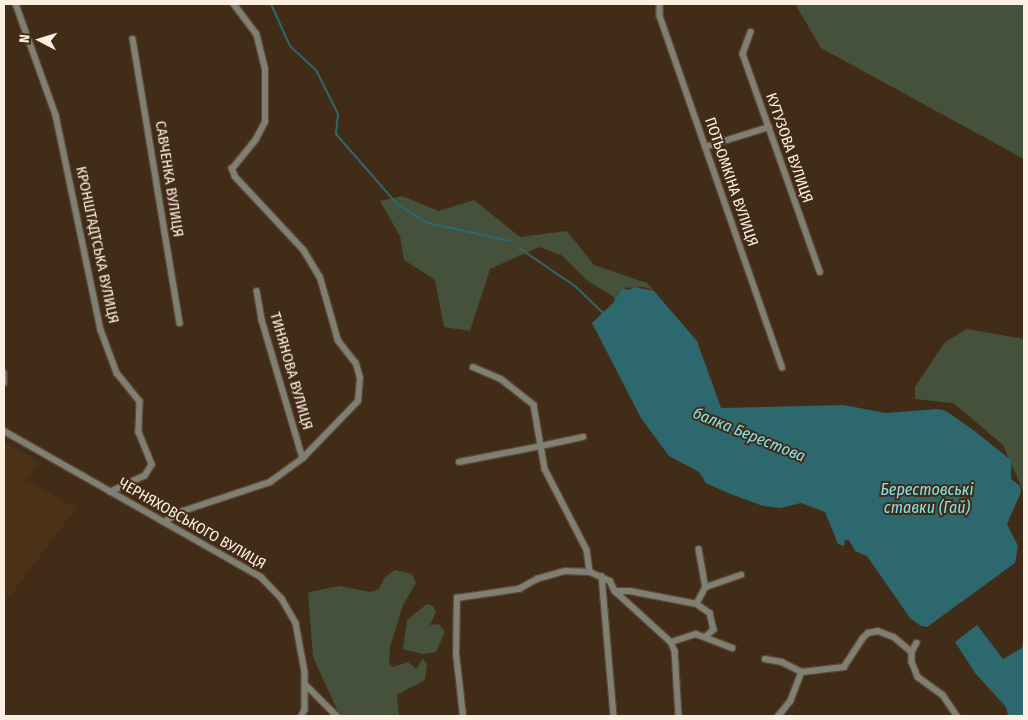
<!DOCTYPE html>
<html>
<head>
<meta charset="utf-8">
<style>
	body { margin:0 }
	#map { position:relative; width:1028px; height:720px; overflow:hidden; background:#412c17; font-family:"Fira Sans Condensed",sans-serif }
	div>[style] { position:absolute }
	.built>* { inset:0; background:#4b3216 }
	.green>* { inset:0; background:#45513b }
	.water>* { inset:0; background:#2e686f }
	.stream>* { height:2px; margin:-1px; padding:0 1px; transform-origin:1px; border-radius:1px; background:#2e686f }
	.roads { filter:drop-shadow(1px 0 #5b4733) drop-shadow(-1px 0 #5b4733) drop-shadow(0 1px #5b4733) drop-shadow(0 -1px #5b4733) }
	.minor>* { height:5.5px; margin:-2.75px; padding:0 2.75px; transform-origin:2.75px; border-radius:2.75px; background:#7f8073 }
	span { translate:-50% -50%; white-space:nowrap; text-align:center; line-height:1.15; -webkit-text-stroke:4px #412c17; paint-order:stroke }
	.street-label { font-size:15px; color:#fdefe2 }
	.water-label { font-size:16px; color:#84e3ef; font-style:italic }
	.frame { position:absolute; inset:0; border:5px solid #fdefe2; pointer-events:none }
	.north { position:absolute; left:15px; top:15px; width:50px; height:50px; -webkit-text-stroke:4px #412c17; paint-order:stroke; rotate:275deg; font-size:14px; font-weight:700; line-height:20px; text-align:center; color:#fdefe2 }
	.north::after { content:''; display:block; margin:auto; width:18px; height:22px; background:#fdefe2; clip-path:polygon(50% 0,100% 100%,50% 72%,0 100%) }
</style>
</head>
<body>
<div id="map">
	<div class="built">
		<i style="clip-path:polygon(4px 442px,39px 461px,27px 480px,76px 508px,4px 604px)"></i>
	</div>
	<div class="green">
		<i style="clip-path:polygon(795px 4px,1024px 4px,1024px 159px,821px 48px)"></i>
		<i style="clip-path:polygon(402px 196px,439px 211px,474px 200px,520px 237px,567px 231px,594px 265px,647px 283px,654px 291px,644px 287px,622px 288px,614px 302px,614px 297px,588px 281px,561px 255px,539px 247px,490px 269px,470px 331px,444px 327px,435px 280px,404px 260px,400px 236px,380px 201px)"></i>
		<i style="clip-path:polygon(967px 329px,1024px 339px,1024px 493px,1003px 445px,953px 403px,915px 399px,915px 387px,945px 342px)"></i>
		<i style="clip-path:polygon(395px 570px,412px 574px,416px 583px,403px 605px,390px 647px,389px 664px,393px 667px,408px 662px,416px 669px,423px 659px,427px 664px,425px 680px,397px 695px,399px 716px,340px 716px,313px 657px,308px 592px,340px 586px,370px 592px,379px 589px,385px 577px)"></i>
		<i style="clip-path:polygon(427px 604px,433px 606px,436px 612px,430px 625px,439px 624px,445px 632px,436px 652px,422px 654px,403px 649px,407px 620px)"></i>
	</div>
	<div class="water">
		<i style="clip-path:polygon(634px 287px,654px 291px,697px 341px,721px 408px,844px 405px,885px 413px,938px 409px,946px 411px,972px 429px,1011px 460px,1011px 479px,1020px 486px,1021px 492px,1007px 524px,1018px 546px,1015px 563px,927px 627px,921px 626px,910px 618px,867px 556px,855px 551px,849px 540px,845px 540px,844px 546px,838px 544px,825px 512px,801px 503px,781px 508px,763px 506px,728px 493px,706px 483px,699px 472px,669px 456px,641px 418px,592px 323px,614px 302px,622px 288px,629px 290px)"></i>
		<i style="clip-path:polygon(977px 625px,1003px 659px,1022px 648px,1024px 640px,1024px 716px,1008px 716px,1006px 707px,975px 673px,955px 642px)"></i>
	</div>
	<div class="stream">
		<i style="left:271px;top:4px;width:46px;rotate:65.7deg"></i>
		<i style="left:290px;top:46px;width:35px;rotate:43deg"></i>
		<i style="left:316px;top:70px;width:49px;rotate:63.4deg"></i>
		<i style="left:338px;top:114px;width:20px;rotate:96deg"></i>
		<i style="left:336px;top:134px;width:94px;rotate:48.9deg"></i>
		<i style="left:398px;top:205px;width:35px;rotate:31deg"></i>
		<i style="left:428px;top:223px;width:84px;rotate:12.4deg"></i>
		<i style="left:519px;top:248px;width:68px;rotate:34.2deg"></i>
		<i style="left:575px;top:286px;width:40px;rotate:44deg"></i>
	</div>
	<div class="roads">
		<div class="minor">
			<i style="left:16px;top:4px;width:118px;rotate:70.2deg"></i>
			<i style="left:56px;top:115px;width:220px;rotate:78.2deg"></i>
			<i style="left:101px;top:330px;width:46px;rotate:69.6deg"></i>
			<i style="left:117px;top:373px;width:36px;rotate:51deg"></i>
			<i style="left:140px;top:401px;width:31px;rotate:92deg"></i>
			<i style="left:139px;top:432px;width:35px;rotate:68deg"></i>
			<i style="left:152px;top:465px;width:13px;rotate:122deg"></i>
			<i style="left:145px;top:476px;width:38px;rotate:155deg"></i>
			<i style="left:660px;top:4px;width:12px;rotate:90deg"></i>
			<i style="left:660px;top:16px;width:372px;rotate:70.8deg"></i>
			<i style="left:751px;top:32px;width:23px;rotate:110deg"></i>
			<i style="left:743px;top:54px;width:231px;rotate:70.5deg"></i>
			<i style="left:133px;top:39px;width:288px;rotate:80.6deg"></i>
			<i style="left:705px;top:147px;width:67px;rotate:-17.4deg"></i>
			<i style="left:257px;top:291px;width:29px;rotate:80deg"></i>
			<i style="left:262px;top:320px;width:144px;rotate:73.5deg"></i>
			<i style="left:473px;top:367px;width:30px;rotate:23deg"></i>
			<i style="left:501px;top:379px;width:42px;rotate:38.2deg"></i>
			<i style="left:534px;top:405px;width:42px;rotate:80.3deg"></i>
			<i style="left:541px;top:446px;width:43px;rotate:-12.1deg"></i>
			<i style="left:4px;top:373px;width:10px;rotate:90deg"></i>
			<i style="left:4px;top:431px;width:296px;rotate:29.6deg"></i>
			<i style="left:261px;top:577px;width:30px;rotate:46deg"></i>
			<i style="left:282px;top:599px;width:28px;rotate:60deg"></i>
			<i style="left:296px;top:623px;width:50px;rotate:79.6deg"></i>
			<i style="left:305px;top:672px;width:38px;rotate:90deg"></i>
			<i style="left:305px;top:710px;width:7px;rotate:117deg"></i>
			<i style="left:459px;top:462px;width:84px;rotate:-11deg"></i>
			<i style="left:541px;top:446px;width:23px;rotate:80deg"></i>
			<i style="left:545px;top:469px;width:91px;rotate:62.6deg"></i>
			<i style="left:587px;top:550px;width:22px;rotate:82deg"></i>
			<i style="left:164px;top:522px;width:22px;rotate:-30deg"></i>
			<i style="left:183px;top:511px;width:92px;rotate:-18.4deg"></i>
			<i style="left:270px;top:482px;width:41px;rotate:-36deg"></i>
			<i style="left:303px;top:458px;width:79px;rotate:-46deg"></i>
			<i style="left:358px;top:401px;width:23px;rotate:-85deg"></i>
			<i style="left:360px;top:378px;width:15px;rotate:-106deg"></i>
			<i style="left:356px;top:364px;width:29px;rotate:-128deg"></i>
			<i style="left:338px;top:341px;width:66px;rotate:-105.9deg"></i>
			<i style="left:320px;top:278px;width:31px;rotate:-121deg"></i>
			<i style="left:304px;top:251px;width:101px;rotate:-133deg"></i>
			<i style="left:235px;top:177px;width:9px;rotate:-111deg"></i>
			<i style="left:232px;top:169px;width:38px;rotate:-51deg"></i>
			<i style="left:256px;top:139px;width:19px;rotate:-62deg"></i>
			<i style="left:265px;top:122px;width:53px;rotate:-90deg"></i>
			<i style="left:265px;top:69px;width:36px;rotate:-104deg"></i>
			<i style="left:256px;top:34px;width:38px;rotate:-127deg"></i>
			<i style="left:699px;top:549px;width:39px;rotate:80deg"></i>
			<i style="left:706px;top:587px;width:19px;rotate:118deg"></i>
			<i style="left:697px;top:604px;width:16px;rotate:35deg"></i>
			<i style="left:710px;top:613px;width:17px;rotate:77deg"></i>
			<i style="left:714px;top:630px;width:9px;rotate:139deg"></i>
			<i style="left:602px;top:576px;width:141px;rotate:85.1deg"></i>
			<i style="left:706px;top:587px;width:37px;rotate:-19deg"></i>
			<i style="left:615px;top:591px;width:15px"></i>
			<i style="left:630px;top:591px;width:68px;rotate:11deg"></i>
			<i style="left:671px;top:642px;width:26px;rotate:-18deg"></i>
			<i style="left:696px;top:634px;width:39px;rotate:21deg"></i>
			<i style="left:917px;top:643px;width:10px;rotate:119deg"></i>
			<i style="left:912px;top:652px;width:10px;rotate:90deg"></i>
			<i style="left:912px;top:662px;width:16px;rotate:68deg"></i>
			<i style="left:918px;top:677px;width:31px;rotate:36deg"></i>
			<i style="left:943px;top:695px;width:25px;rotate:56deg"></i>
			<i style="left:765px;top:659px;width:17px;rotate:10deg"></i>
			<i style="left:782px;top:662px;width:22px;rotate:27deg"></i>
			<i style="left:802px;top:672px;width:31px;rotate:111deg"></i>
			<i style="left:791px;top:701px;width:19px;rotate:129deg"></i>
			<i style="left:802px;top:672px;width:42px;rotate:-6.8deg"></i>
			<i style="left:844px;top:667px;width:33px;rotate:-57deg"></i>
			<i style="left:862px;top:639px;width:8px;rotate:-45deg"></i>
			<i style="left:868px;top:633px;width:10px;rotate:-11deg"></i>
			<i style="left:878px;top:631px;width:17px;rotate:21deg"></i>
			<i style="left:894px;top:637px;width:23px;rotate:40deg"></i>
			<i style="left:305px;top:684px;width:45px;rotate:45deg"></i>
			<i style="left:463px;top:716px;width:62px;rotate:-96.4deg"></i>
			<i style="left:456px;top:654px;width:56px;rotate:-89deg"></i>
			<i style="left:457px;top:598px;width:63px;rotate:-8.3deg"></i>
			<i style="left:519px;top:589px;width:21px;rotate:-29deg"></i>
			<i style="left:537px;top:579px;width:29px;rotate:-16deg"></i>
			<i style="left:565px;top:571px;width:25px;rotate:2deg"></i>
			<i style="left:590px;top:572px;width:22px;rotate:24deg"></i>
			<i style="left:610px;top:581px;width:11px;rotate:63deg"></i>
			<i style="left:615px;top:591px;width:76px;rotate:42.3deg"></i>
			<i style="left:671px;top:642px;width:10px;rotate:66deg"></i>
			<i style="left:675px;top:651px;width:65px;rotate:86.5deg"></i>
		</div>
	</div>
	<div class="street-label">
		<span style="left:789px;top:148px;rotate:71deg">КУТУЗОВА ВУЛИЦЯ</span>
		<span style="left:169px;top:179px;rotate:81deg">САВЧЕНКА ВУЛИЦЯ</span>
		<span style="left:731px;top:182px;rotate:71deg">ПОТЬОМКІНА ВУЛИЦЯ</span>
		<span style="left:97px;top:245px;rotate:78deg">КРОНШТАДТСЬКА ВУЛИЦЯ</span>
		<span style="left:291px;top:371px;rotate:74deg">ТИНЯНОВА ВУЛИЦЯ</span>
		<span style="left:192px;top:524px;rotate:30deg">ЧЕРНЯХОВСЬКОГО ВУЛИЦЯ</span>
	</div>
	<div class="water-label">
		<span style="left:749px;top:435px;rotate:22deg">балка Берестова</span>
		<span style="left:927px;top:499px">Берестовські<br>ставки (Гай)</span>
	</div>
	<div class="frame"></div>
	<div class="north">N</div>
</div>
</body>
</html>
